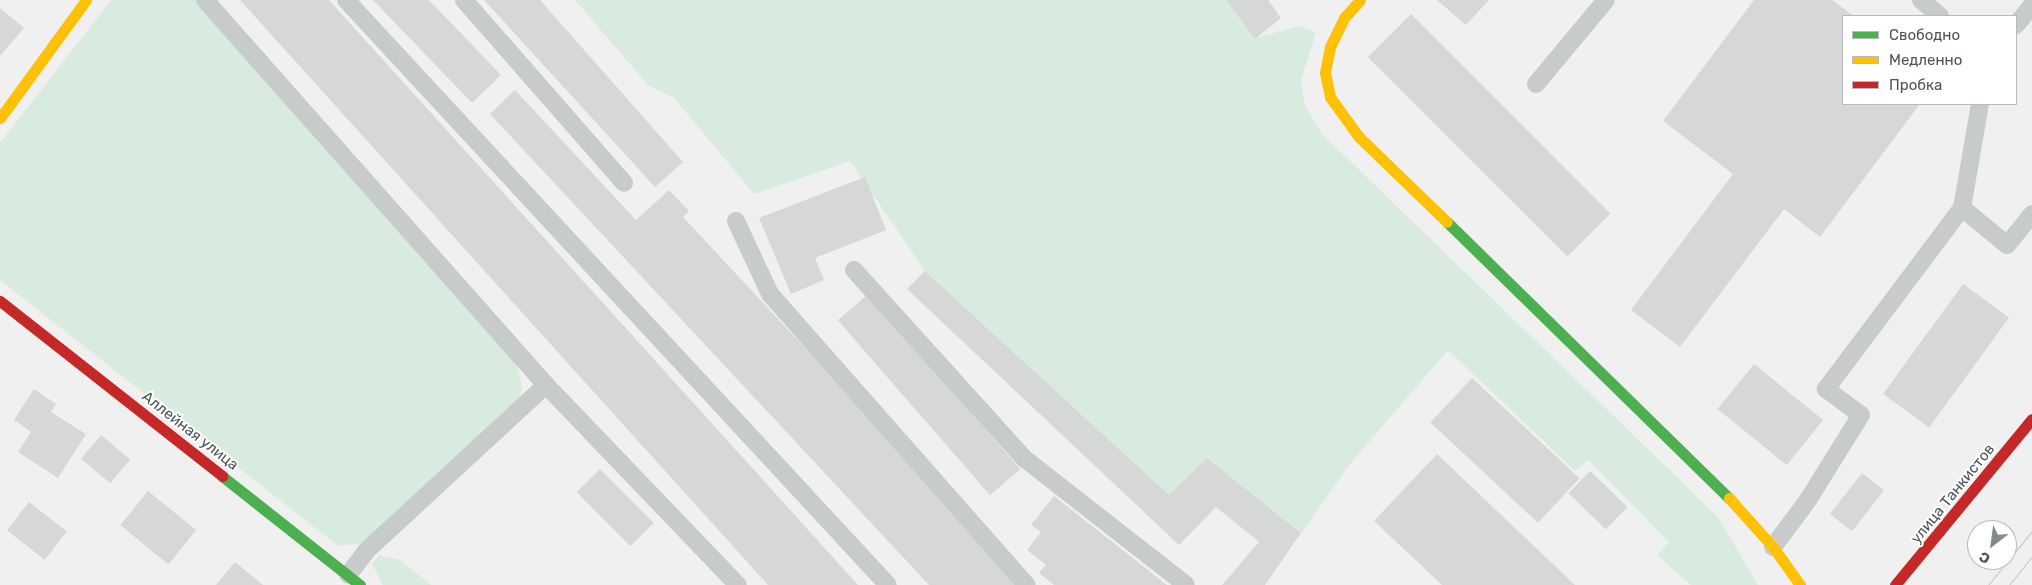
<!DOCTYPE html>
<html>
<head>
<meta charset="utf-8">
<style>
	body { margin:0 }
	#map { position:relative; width:2032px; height:585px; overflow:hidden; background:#f0f0f0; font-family:Rubik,sans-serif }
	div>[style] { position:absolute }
	.green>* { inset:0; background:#d7ecde }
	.building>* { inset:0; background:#d6d8d8; transform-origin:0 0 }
	.lane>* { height:18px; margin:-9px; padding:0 9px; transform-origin:9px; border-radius:9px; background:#c8cbcc }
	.fast>* { height:11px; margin:-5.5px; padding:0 5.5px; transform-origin:5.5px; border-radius:5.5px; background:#4caf50 }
	.slow>* { height:11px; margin:-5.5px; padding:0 5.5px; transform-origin:5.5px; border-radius:5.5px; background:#ffc107 }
	.jam>* { height:11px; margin:-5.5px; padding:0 5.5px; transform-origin:5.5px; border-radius:5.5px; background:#c62828 }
	.tram>* { height:1px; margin:-0.5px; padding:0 0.5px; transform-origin:0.5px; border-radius:0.5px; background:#c4c6c7 }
	span { translate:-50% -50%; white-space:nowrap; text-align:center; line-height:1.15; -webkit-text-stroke:4px #fff; paint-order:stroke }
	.street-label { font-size:15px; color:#4a545a }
	.legend { position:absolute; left:1842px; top:15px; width:175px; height:90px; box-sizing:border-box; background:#fff; border:1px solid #b7bbbd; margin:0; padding:6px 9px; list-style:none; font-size:15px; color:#4a545a }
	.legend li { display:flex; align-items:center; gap:10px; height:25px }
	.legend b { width:25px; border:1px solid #b7bbbd }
	.north { position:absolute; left:1967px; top:520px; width:50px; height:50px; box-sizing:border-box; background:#fff; border:1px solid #b7bbbd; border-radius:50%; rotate:210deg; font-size:14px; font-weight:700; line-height:20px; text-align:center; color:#4a545a }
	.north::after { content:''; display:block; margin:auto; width:18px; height:22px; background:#848b8e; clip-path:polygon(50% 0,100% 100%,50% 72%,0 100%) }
</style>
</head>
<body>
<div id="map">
	<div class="green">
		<i style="clip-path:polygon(111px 0,195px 0,517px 365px,522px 387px,518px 405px,363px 543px,338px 546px,0 280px,0 143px)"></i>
		<i style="clip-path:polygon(575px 0,1226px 0,1255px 38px,1299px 26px,1316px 32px,1301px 80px,1305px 105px,1322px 134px,1718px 517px,1758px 585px,1691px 585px,1657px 555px,1669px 542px,1588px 460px,1575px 471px,1448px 350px,1350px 464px,1301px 533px,1207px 458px,1169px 495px,925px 271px,850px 161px,754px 194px,674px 98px,648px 85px)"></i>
		<i style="clip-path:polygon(379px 555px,400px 560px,431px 585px,383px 585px,372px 564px)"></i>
	</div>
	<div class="building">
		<i style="clip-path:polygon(240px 0,329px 0,858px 585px,768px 585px)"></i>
		<i style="clip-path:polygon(373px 0,429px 0,501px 75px,472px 103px)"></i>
		<i style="clip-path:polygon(484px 0,540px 0,683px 162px,655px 187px)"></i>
		<i style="clip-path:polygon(1226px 0,1268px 0,1281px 18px,1255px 39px)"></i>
		<i style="clip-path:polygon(1437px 0,1489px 0,1466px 25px)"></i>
		<i style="clip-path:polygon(1754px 0,1832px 0,1854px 16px,1843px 16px,1843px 104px,1920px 104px,1820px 237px,1784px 209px,1680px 347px,1631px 310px,1733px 174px,1663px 121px)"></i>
		<i style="clip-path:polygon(0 8px,24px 28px,0 56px)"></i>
		<i style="left:1411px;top:14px;width:282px;height:61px;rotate:45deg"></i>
		<i style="clip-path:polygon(515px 90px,636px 220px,669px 190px,689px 211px,683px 217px,1016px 574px,1017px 585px,929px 585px,490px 114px)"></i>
		<i style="clip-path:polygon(865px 177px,886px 230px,815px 258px,824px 280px,791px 294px,759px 218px)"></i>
		<i style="clip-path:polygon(925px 271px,1169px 495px,1207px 458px,1301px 533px,1265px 585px,1222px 585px,1259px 542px,1216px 507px,1179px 545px,907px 289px)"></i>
		<i style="left:1963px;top:284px;width:57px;height:136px;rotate:36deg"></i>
		<i style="left:868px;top:294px;width:232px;height:40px;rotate:49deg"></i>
		<i style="left:1754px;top:364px;width:89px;height:58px;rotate:39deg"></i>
		<i style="left:1472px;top:378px;width:147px;height:61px;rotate:43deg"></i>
		<i style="clip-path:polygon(34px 389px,56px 404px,51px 412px,86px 434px,58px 478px,18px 452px,31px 432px,14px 420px)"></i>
		<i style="left:101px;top:435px;width:38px;height:31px;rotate:40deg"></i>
		<i style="clip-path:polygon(1437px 454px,1575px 585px,1442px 585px,1374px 521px)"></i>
		<i style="left:600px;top:469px;width:76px;height:33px;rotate:45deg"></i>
		<i style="left:1590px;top:471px;width:52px;height:31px;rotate:44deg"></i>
		<i style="left:1862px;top:473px;width:28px;height:52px;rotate:38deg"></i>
		<i style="left:148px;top:491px;width:62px;height:44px;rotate:39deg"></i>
		<i style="clip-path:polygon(1054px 496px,1167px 585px,1054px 585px,1039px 573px,1046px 565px,1027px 550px,1041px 532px,1031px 525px)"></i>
		<i style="left:29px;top:502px;width:48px;height:36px;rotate:38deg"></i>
		<i style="clip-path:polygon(235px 562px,263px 585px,216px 585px)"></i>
	</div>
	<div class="lane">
		<i style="left:205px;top:0;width:514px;rotate:48.47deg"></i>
		<i style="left:546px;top:385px;width:243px;rotate:137.3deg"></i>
		<i style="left:367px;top:550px;width:31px;rotate:127deg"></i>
		<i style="left:346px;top:0;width:797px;rotate:47.19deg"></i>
		<i style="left:464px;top:0;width:243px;rotate:48.8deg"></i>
		<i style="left:1921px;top:0;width:25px;rotate:40deg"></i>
		<i style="left:2016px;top:25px;width:26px;rotate:-51deg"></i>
		<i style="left:1536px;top:84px;width:109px;rotate:-50.2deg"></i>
		<i style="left:1962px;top:208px;width:106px;rotate:-80.2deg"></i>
		<i style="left:736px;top:221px;width:81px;rotate:65deg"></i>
		<i style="left:770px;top:294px;width:388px;rotate:48.6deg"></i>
		<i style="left:854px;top:270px;width:255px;rotate:47.9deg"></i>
		<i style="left:1025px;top:459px;width:204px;rotate:38deg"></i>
		<i style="left:546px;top:385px;width:277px;rotate:46.2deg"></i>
		<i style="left:1773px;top:547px;width:59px;rotate:-53.3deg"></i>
		<i style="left:1808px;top:500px;width:100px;rotate:-58.1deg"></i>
		<i style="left:1861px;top:415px;width:44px;rotate:-143.4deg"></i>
		<i style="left:1826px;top:389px;width:226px;rotate:-53.1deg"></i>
		<i style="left:1962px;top:208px;width:58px;rotate:39.4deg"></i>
		<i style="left:2007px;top:245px;width:40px;rotate:-51deg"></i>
	</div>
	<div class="fast">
		<i style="left:1447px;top:222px;width:395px;rotate:44.4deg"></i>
		<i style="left:222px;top:476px;width:176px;rotate:38.3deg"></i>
	</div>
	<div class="slow">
		<i style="left:1360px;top:0;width:24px;rotate:132deg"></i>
		<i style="left:1344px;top:18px;width:32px;rotate:116deg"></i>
		<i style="left:1330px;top:47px;width:26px;rotate:101deg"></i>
		<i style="left:1325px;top:73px;width:25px;rotate:78deg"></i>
		<i style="left:1330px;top:97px;width:49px;rotate:54.1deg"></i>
		<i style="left:1359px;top:137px;width:122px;rotate:44deg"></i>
		<i style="left:0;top:118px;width:146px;rotate:-53.9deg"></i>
		<i style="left:1729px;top:498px;width:66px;rotate:48.1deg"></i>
		<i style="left:1773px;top:547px;width:47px;rotate:54.6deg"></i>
	</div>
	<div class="jam">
		<i style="left:0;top:301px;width:283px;rotate:38.2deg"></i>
		<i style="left:1895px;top:585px;width:215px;rotate:-50.5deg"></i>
	</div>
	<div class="tram">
		<i style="left:1988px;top:585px;width:70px;rotate:-50.8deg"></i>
		<i style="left:2009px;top:585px;width:36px;rotate:-51deg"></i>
	</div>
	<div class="street-label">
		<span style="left:190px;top:431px;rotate:38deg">Аллейная улица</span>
		<span style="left:1953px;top:494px;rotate:-51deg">улица Танкистов</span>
	</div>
	<ul class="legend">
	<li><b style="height:6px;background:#4caf50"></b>Свободно</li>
	<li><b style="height:6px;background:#ffc107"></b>Медленно</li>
	<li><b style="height:6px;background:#c62828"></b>Пробка</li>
	</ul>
	<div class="north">С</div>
</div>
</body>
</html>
